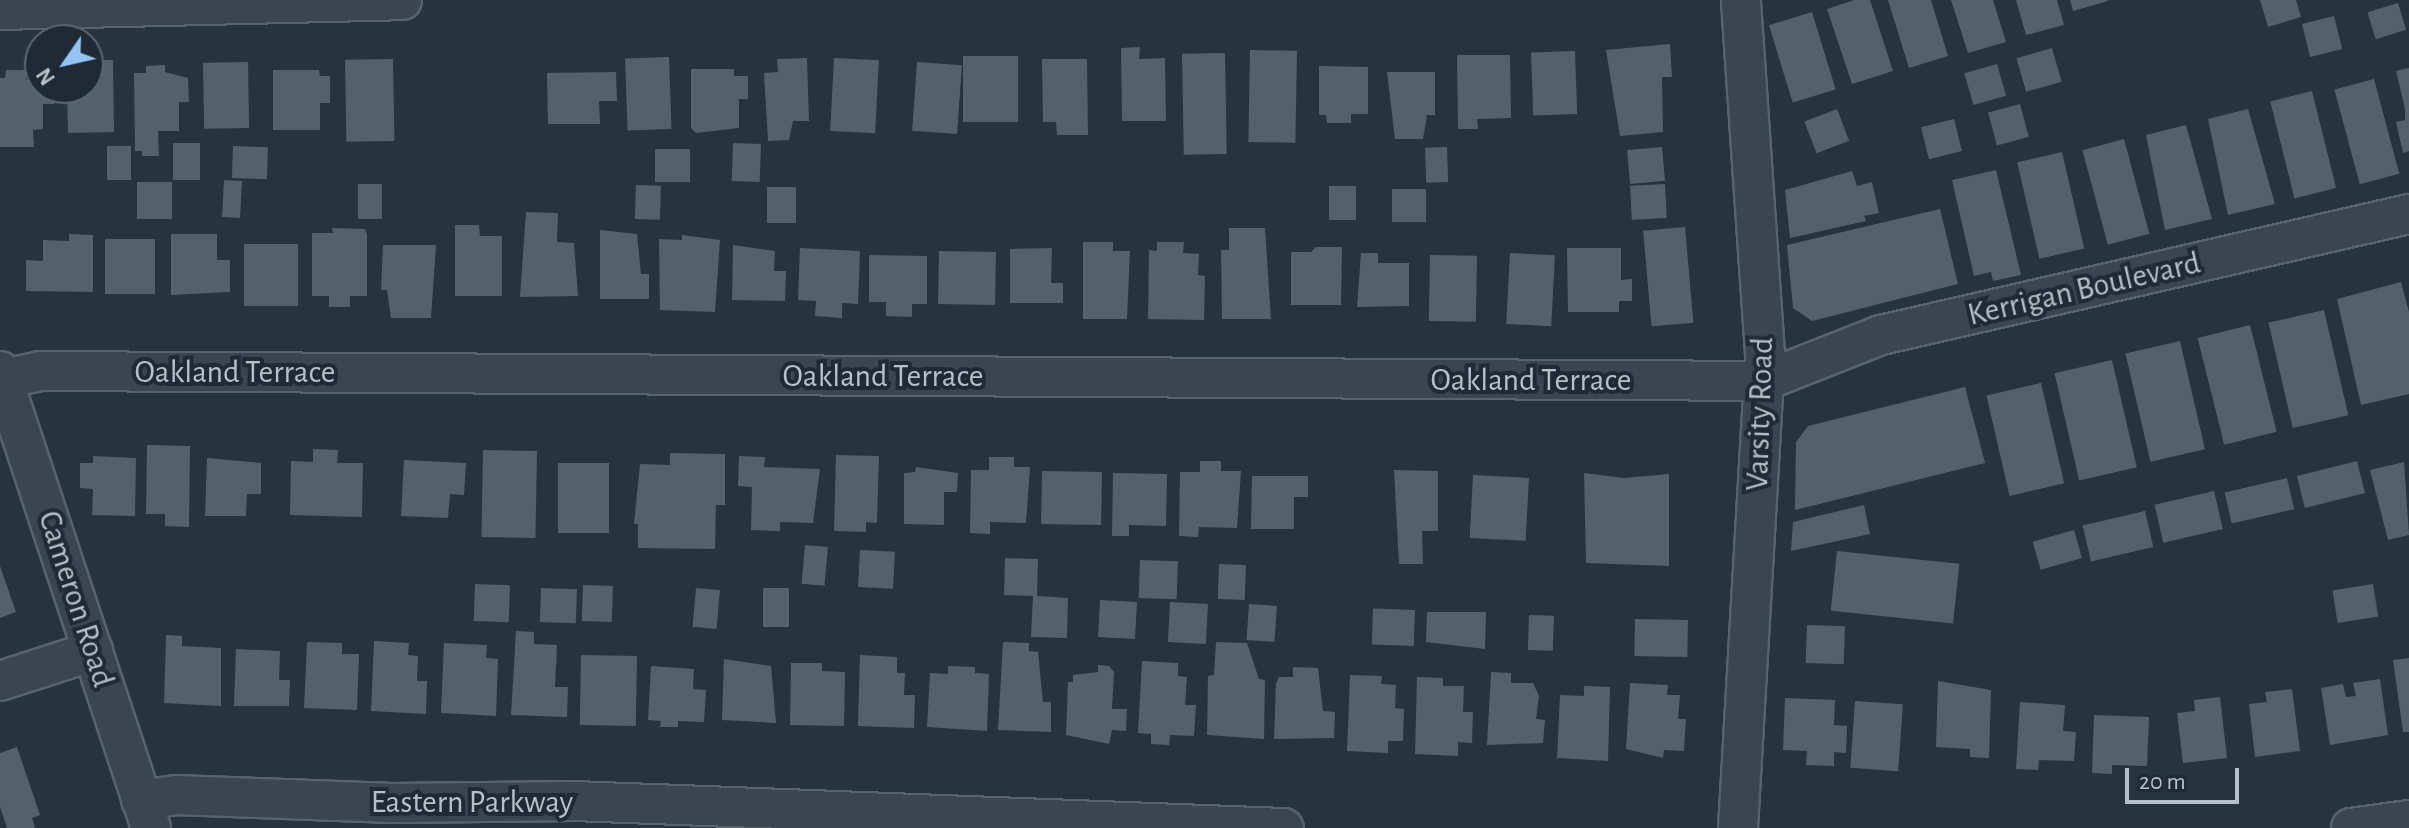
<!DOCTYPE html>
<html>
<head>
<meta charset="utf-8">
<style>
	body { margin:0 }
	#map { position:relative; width:2409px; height:828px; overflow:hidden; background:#27343f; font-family:"Alegreya Sans",sans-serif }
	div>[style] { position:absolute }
	.building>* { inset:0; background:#52616b; transform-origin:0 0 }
	.roads { filter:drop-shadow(2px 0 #59636c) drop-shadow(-2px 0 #59636c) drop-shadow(0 2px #59636c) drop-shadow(0 -2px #59636c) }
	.minor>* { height:38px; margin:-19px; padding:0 19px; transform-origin:19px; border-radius:19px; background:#3b454f }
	span { translate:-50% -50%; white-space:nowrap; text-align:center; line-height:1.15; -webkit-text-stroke:8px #1f2a34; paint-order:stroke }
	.street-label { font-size:32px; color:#b7c0c9 }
	.north { position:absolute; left:24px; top:24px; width:80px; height:80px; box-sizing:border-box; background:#1f2a34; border:2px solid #5c6670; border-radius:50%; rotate:236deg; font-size:22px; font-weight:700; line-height:32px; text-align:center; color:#b7c0c9 }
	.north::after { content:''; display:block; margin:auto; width:28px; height:36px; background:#93c4f3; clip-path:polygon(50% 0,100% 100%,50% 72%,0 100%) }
	.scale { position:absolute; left:2125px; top:768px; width:114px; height:36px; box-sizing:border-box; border:4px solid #b7c0c9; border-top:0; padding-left:10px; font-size:24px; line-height:28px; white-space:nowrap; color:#b7c0c9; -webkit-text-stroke:6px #1f2a34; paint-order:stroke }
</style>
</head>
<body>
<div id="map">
	<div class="building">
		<i style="clip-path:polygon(1854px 0,1870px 0,1893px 71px,1852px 84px,1827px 9px)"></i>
		<i style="clip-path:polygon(1888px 0,1931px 0,1948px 56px,1909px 68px)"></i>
		<i style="clip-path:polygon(1951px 0,1993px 0,2006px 42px,1968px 53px)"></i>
		<i style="clip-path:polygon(2016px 0,2057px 0,2064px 25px,2026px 35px)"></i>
		<i style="clip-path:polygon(2070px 0,2108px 0,2108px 1px,2073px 11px)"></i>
		<i style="clip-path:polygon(2260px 0,2296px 0,2301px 17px,2268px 27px)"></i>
		<i style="left:2398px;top:3px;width:28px;height:32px;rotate:73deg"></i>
		<i style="left:1812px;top:12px;width:81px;height:45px;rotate:73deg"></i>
		<i style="left:2334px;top:16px;width:34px;height:33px;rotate:76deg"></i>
		<i style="clip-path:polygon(1670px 44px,1672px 77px,1662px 77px,1663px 132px,1620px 136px,1606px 50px)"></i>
		<i style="clip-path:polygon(1140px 47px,1139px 59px,1165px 58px,1166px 121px,1122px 121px,1121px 48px)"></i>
		<i style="left:2052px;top:48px;width:35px;height:37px;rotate:74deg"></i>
		<i style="left:1250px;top:50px;width:47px;height:92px;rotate:1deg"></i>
		<i style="left:1575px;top:51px;width:63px;height:44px;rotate:88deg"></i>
		<i style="left:1225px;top:53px;width:101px;height:43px;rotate:89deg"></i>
		<i style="clip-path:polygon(1457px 55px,1510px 55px,1511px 118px,1477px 119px,1478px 129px,1458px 129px)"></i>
		<i style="left:1018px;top:56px;width:66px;height:55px;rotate:90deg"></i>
		<i style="left:669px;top:57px;width:72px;height:44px;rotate:88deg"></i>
		<i style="clip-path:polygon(807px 58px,809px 121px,793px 121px,789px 140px,768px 141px,764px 73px,778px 72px,777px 59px)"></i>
		<i style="left:834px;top:58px;width:45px;height:73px;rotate:3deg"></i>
		<i style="left:393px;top:59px;width:82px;height:48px;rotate:89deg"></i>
		<i style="clip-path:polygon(1042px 59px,1087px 59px,1088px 135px,1057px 135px,1056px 122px,1043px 122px)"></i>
		<i style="clip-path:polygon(88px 60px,113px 60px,114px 132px,68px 133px,67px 88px,88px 88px)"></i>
		<i style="left:248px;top:62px;width:66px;height:45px;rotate:89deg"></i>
		<i style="left:917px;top:62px;width:45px;height:69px;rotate:4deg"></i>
		<i style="left:1997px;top:64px;width:33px;height:34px;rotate:74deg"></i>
		<i style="clip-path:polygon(165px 65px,165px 72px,188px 78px,189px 102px,179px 102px,179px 131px,158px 131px,159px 156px,142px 156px,142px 151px,135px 151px,134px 73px,146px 73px,146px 66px)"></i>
		<i style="clip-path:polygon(1319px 66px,1368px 67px,1368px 114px,1351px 114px,1351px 123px,1327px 123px,1326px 115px,1319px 115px)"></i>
		<i style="clip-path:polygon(2409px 68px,2409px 151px,2403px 153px,2396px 122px,2405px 120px,2405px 109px,2396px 71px)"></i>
		<i style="clip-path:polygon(691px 69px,734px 69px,734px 76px,748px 76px,748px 99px,739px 99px,739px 128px,696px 133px,691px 128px)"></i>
		<i style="clip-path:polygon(6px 70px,26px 70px,26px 80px,40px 80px,40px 88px,54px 88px,54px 104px,43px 104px,43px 129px,33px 130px,34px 147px,0 147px,0 78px,5px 78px)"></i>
		<i style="clip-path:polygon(273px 70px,319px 70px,320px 76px,330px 76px,330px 103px,320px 103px,320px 130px,273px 130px)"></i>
		<i style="clip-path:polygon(616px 72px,617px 101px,599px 101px,600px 124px,548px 124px,547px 73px)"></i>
		<i style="clip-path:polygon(1387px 72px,1435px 72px,1435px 115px,1427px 115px,1423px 139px,1395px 139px)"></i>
		<i style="left:2374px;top:79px;width:98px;height:41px;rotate:75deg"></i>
		<i style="left:2312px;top:91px;width:100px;height:43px;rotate:76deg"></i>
		<i style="left:2020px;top:104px;width:34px;height:33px;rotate:75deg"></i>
		<i style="left:1837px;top:109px;width:34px;height:35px;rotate:69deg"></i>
		<i style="clip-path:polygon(2248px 109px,2275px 204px,2228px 215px,2208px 119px)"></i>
		<i style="left:1954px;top:119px;width:33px;height:34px;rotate:76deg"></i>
		<i style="clip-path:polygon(2186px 125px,2212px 219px,2165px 230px,2146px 135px)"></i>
		<i style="left:2124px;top:139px;width:98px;height:43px;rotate:75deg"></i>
		<i style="left:173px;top:143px;width:27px;height:37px"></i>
		<i style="left:733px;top:143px;width:28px;height:38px;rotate:2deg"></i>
		<i style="left:107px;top:146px;width:24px;height:34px"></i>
		<i style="left:233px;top:146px;width:35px;height:32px;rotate:2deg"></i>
		<i style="left:1447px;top:147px;width:35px;height:22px;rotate:88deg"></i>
		<i style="left:1662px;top:147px;width:34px;height:35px;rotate:85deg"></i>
		<i style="left:655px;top:149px;width:35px;height:33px"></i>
		<i style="left:2062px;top:152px;width:99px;height:46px;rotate:77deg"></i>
		<i style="clip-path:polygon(1996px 170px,2021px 275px,1993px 281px,1991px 272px,1974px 276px,1952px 180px)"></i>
		<i style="clip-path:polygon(1852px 171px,1857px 186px,1872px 182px,1879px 213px,1864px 216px,1866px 221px,1790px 238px,1785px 190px)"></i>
		<i style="left:224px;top:180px;width:18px;height:37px;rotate:3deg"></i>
		<i style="left:137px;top:182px;width:35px;height:37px"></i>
		<i style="left:358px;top:184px;width:24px;height:35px"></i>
		<i style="left:1665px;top:184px;width:34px;height:35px;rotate:87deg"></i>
		<i style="left:636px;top:185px;width:25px;height:34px;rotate:2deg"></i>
		<i style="left:1329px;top:186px;width:27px;height:34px"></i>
		<i style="left:767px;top:187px;width:29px;height:36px"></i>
		<i style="left:1392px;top:189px;width:34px;height:33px"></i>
		<i style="clip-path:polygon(1940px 209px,1958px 284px,1812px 321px,1793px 308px,1787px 245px)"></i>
		<i style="clip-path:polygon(526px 212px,558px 213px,557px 242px,574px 243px,578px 296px,520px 297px)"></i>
		<i style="clip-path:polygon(455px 225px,479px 225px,480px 236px,502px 236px,502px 296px,455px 296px)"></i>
		<i style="left:1685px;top:227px;width:96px;height:42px;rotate:85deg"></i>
		<i style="clip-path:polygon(332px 228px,365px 229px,367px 235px,367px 296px,350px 296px,350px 307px,329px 307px,329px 296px,312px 296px,312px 233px,333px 233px)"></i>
		<i style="clip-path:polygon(1229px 228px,1265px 228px,1271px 319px,1222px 319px,1221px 250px,1229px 250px)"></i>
		<i style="clip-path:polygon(600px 230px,637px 234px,641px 274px,649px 274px,649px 299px,600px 299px)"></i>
		<i style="clip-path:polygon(69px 234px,93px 235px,93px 292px,26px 291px,26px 260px,43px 261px,43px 240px,69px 241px)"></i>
		<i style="clip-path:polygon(171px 234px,217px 234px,217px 260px,230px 260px,230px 292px,171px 295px)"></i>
		<i style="clip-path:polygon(682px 235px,720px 240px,715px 312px,660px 310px,659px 239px,682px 240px)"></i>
		<i style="left:155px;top:239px;width:55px;height:50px;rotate:90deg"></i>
		<i style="clip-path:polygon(1083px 242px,1113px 242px,1113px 251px,1130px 251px,1127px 319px,1083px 319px)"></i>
		<i style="clip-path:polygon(1157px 242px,1184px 242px,1183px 253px,1199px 254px,1198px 275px,1205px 276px,1204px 320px,1148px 319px,1149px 250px,1157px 251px)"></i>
		<i style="left:244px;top:244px;width:54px;height:62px"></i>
		<i style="clip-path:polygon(383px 245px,436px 245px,431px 318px,391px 318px,387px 290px,381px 290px)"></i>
		<i style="clip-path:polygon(733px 245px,775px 251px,774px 271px,786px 271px,785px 301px,732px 300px)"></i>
		<i style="clip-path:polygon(1316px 247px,1342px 247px,1341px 305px,1291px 305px,1291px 252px,1311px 252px)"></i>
		<i style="clip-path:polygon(800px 248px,860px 251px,858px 304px,842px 303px,842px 318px,815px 316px,816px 301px,798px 300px)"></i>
		<i style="clip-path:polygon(1052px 248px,1051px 283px,1063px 283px,1063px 303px,1010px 303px,1010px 249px)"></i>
		<i style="clip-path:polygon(1567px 248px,1621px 248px,1621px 280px,1632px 279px,1632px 301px,1619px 301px,1619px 312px,1568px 312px)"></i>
		<i style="left:939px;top:251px;width:57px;height:53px;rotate:1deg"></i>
		<i style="clip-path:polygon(1361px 253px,1378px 253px,1378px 263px,1409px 263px,1409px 306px,1357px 307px)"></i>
		<i style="left:1510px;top:253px;width:45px;height:71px;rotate:3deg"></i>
		<i style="clip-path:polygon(869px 255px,927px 256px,927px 304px,912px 304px,912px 317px,886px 316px,886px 302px,869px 302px)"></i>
		<i style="left:1430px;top:255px;width:47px;height:66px;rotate:1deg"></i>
		<i style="clip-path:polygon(2401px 282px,2409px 312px,2409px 394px,2361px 405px,2337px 299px)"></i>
		<i style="left:2324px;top:310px;width:108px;height:57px;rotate:77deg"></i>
		<i style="left:2250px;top:325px;width:110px;height:54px;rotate:76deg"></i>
		<i style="left:2180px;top:341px;width:111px;height:56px;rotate:77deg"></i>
		<i style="left:2112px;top:360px;width:110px;height:59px;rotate:77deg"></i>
		<i style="left:2041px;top:383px;width:103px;height:56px;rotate:77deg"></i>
		<i style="clip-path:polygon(1965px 387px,1985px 463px,1795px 510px,1796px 442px,1808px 426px)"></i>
		<i style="clip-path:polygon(147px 445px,190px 446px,189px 527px,165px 526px,165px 514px,146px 514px)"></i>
		<i style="clip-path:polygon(313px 449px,338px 450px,337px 463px,363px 463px,362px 517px,290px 515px,291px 461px,313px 462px)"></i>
		<i style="left:483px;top:450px;width:54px;height:87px;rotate:1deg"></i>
		<i style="clip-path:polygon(670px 453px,725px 454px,725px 505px,716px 505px,715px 549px,638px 548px,638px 524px,634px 524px,640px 464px,670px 465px)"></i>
		<i style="clip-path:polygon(836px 455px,879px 456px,877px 523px,866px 522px,866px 532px,834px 531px)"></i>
		<i style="clip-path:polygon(93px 456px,136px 458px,135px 516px,92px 515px,93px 489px,80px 488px,80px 463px,93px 463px)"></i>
		<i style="clip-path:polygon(739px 456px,765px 457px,764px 467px,820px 469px,813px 523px,780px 522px,780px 531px,751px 530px,752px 487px,738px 486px)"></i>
		<i style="clip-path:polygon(989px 457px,1014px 457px,1014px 467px,1030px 467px,1026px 523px,990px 522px,990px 534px,970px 533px,971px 470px,989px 470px)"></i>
		<i style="clip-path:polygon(207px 458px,261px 463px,261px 494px,247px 494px,246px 516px,205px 516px)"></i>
		<i style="clip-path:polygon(404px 460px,466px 463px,464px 495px,450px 494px,448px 518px,401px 516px)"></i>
		<i style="clip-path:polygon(1200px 461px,1221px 461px,1221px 471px,1241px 471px,1237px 528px,1199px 527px,1198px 537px,1179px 536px,1180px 472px,1200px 472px)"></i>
		<i style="left:2357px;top:461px;width:33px;height:62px;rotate:76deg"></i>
		<i style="clip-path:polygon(2404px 462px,2409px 535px,2388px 540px,2370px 470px)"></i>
		<i style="left:558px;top:463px;width:51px;height:70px"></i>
		<i style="clip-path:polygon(916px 467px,958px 473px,957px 492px,944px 492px,944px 525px,904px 524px,904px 473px,915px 472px)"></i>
		<i style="clip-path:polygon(1394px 470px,1438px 471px,1438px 531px,1422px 531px,1423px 564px,1399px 564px)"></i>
		<i style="left:1042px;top:471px;width:60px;height:53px;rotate:1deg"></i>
		<i style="clip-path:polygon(1113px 473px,1167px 474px,1166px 526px,1129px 525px,1129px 536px,1112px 536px)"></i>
		<i style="clip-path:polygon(1584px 473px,1624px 478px,1669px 474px,1669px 566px,1586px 563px)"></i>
		<i style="left:1473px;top:475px;width:56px;height:63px;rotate:3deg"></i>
		<i style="clip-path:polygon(1252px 476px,1308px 476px,1308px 497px,1294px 497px,1294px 529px,1251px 529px)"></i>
		<i style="left:2287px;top:478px;width:32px;height:64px;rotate:77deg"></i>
		<i style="left:2214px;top:491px;width:39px;height:61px;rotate:77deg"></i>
		<i style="clip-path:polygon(1864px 505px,1870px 534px,1791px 551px,1793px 522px)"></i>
		<i style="left:2145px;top:511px;width:37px;height:64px;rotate:77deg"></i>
		<i style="left:2074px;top:530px;width:29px;height:43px;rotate:74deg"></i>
		<i style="left:805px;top:545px;width:23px;height:39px;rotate:5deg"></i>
		<i style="left:860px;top:550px;width:35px;height:37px;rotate:3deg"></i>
		<i style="left:1837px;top:551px;width:123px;height:60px;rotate:6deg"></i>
		<i style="clip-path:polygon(1005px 558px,1038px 559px,1037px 596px,1068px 598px,1067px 638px,1031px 637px,1033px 596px,1004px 595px)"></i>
		<i style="left:1140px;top:560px;width:38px;height:38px;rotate:2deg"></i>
		<i style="left:1219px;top:564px;width:27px;height:35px;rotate:2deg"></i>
		<i style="clip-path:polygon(0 566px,16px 612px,0 618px)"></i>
		<i style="left:475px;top:584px;width:35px;height:37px;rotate:2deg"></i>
		<i style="left:2373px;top:584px;width:33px;height:41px;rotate:81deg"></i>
		<i style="left:583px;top:585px;width:30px;height:36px;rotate:2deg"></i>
		<i style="left:541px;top:588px;width:36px;height:34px;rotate:2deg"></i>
		<i style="left:696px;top:588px;width:24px;height:39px;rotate:5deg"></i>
		<i style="left:763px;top:588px;width:26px;height:39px"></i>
		<i style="left:1100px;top:600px;width:37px;height:37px;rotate:3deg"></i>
		<i style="left:1170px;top:602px;width:38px;height:40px;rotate:3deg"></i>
		<i style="left:1249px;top:604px;width:28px;height:36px;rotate:4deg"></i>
		<i style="left:1415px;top:610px;width:36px;height:42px;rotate:92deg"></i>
		<i style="clip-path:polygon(1427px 612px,1486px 612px,1485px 649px,1426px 642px)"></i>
		<i style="left:1529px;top:615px;width:25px;height:35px;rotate:2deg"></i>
		<i style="left:1635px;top:619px;width:53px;height:37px;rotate:1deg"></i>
		<i style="left:1807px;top:625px;width:38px;height:38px;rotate:2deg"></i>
		<i style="clip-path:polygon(516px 631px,534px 632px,534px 644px,557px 645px,555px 687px,568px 687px,567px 717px,511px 715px)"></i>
		<i style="clip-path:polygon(166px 635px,182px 636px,182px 646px,221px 648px,221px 706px,164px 703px)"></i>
		<i style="clip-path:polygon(374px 641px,409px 643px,408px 655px,418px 656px,417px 681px,427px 681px,426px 714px,371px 711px)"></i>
		<i style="clip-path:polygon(307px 642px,342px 643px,342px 654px,359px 654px,357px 710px,304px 708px)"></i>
		<i style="clip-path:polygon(1003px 642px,1029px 643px,1029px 651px,1038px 652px,1043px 702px,1051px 702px,1051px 732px,998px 730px)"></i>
		<i style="clip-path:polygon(1216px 642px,1247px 643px,1259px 679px,1265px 680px,1264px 739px,1207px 735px,1208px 676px,1214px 675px)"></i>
		<i style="clip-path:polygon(444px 643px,487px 645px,486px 658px,498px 659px,496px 716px,441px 713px)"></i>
		<i style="clip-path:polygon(236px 649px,280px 651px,279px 680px,290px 680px,289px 706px,234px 706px)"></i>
		<i style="left:581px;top:655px;width:56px;height:70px;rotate:1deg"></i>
		<i style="clip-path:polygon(860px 655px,897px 657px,897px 673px,905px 673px,904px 695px,915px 695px,914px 728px,858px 726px)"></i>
		<i style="clip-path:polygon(2409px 658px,2409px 732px,2403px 732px,2393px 660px)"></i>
		<i style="clip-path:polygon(724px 659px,771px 666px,776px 723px,722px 720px)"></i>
		<i style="clip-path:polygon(1142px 661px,1178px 663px,1178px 676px,1187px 677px,1185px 705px,1196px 705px,1194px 736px,1170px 735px,1169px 745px,1151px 744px,1151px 734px,1138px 733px)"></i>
		<i style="clip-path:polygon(791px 663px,822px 663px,822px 671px,845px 672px,844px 726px,790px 725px)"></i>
		<i style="clip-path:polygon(1098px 665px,1109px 666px,1114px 672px,1112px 709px,1127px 709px,1126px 731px,1112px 730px,1109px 744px,1066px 735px,1068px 682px,1073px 682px,1073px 675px,1098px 672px)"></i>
		<i style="clip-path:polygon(651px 666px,694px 669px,693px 689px,706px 690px,704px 722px,678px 721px,678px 727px,660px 727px,661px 721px,648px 720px)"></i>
		<i style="clip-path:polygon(948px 666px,975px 667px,975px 673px,989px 674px,987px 731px,927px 727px,930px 673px,948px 674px)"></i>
		<i style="clip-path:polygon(1293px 667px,1318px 668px,1323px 711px,1335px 712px,1334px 738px,1274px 739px,1276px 684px,1279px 677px,1293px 677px)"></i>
		<i style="clip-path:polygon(1491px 672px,1511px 673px,1511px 683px,1533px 683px,1539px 696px,1536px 719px,1545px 720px,1543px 743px,1487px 745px)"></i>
		<i style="clip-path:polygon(1350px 675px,1382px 676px,1381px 684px,1396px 685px,1395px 708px,1404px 709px,1403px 741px,1388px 741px,1388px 753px,1347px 751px)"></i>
		<i style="clip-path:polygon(1417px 677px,1443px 678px,1443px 686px,1464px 686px,1463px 712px,1473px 712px,1472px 743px,1458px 742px,1458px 756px,1415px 754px)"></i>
		<i style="clip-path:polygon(2380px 679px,2388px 735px,2330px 745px,2321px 688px,2343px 684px,2346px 697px,2356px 696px,2353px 683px)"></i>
		<i style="clip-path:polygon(1938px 681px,1991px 690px,1989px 758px,1970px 757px,1970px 749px,1936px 747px)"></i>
		<i style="clip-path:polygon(1630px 683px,1668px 685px,1667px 695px,1680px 695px,1678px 719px,1686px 719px,1684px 751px,1664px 750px,1663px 758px,1626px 749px)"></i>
		<i style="clip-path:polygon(1584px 686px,1610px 687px,1608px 761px,1557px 758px,1560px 695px,1584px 696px)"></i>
		<i style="clip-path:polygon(2292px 689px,2300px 751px,2255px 757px,2249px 704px,2267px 702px,2265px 692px)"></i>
		<i style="clip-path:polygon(2220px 697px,2227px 758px,2183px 763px,2177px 713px,2195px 711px,2194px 700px)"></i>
		<i style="clip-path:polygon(1785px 698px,1835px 700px,1834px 725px,1847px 726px,1846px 753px,1834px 752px,1834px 766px,1806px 765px,1807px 751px,1783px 750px)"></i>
		<i style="left:1855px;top:701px;width:48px;height:67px;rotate:4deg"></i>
		<i style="clip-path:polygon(2020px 702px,2065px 705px,2063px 731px,2076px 732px,2074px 761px,2039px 760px,2038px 770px,2016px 769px)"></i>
		<i style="clip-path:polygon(2094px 715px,2149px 717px,2147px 766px,2112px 765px,2112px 774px,2092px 773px)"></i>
		<i style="clip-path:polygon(17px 747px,40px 815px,32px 818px,35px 828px,7px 828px,0 807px,0 753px)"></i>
	</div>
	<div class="roads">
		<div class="minor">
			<i style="left:0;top:10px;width:402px;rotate:-1.4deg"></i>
			<i style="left:0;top:371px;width:481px;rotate:71.7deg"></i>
			<i style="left:3px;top:379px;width:38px;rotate:-12deg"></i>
			<i style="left:40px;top:371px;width:1724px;rotate:0.33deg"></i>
			<i style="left:1764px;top:381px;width:126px;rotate:-21.5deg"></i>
			<i style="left:1881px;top:335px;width:542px;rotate:-12.91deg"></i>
			<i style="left:0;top:681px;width:98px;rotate:-17.9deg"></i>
			<i style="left:141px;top:800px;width:35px;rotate:-8deg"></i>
			<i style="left:176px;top:795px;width:217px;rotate:2.1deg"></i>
			<i style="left:393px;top:803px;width:181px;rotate:-0.6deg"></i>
			<i style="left:574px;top:801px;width:710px;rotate:2.18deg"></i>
			<i style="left:1738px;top:828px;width:475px;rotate:-86.7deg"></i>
			<i style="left:1765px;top:354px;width:355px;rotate:-93.9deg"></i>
			<i style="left:2351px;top:828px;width:59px;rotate:-7.9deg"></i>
		</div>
	</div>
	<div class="street-label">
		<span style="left:2084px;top:289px;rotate:-13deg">Kerrigan Boulevard</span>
		<span style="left:235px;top:372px">Oakland Terrace</span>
		<span style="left:883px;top:376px">Oakland Terrace</span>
		<span style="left:1531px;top:380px">Oakland Terrace</span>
		<span style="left:1760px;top:414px;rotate:-88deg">Varsity Road</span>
		<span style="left:76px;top:599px;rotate:72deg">Cameron Road</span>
		<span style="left:472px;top:802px">Eastern Parkway</span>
	</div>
	<div class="north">N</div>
	<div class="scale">20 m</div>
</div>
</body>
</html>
